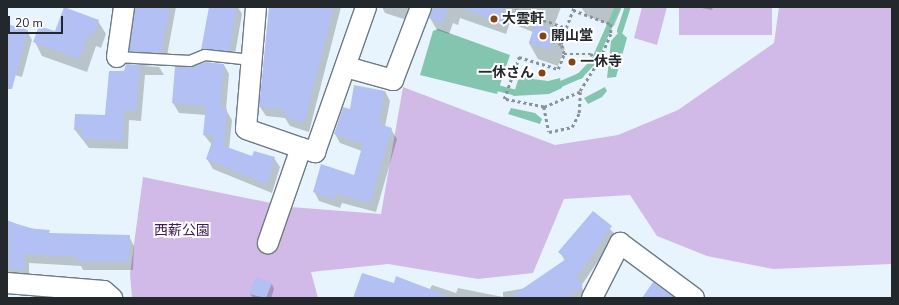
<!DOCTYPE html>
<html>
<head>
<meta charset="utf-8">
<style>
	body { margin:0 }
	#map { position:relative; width:899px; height:305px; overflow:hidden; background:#e8f4fd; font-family:"Nunito Sans","Noto Sans JP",sans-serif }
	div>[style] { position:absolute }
	.green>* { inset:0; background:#d1bae8; transform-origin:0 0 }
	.water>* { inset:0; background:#84c5af }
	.shadow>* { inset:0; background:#0003 }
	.stream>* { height:5.5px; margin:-2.75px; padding:0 2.75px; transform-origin:2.75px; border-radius:2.75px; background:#84c5af }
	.building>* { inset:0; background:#b3c0f3; transform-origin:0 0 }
	.path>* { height:2.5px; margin-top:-1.25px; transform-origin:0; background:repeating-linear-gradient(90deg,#899399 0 3px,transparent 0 6px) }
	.roads { filter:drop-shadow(1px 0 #6d7a84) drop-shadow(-1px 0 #6d7a84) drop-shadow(0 1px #6d7a84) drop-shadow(0 -1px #6d7a84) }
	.lane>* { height:10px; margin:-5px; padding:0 5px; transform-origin:5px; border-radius:5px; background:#fff }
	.street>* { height:20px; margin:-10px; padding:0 10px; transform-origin:10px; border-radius:10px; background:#fff }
	.dots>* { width:11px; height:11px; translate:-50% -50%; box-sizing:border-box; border:2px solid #fff; border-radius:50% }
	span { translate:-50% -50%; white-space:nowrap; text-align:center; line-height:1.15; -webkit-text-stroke:4px #fff; paint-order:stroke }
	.poi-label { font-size:14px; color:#22282c; font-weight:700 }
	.left { translate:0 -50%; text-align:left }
	.right { translate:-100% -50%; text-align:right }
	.park-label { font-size:14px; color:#3d1b56 }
	.frame { position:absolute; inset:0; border:8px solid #22282c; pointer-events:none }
	.scale { position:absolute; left:8px; top:16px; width:55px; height:18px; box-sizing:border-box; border:2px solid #22282c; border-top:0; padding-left:5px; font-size:12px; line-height:14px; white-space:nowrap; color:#22282c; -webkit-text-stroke:3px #fff; paint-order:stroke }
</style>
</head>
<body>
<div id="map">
	<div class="green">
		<i style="clip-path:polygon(642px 7px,667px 7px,657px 45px,634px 38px)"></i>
		<i style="left:679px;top:7px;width:93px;height:28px"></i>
		<i style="clip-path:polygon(779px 7px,892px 7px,892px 264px,773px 269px,707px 256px,657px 236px,630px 195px,564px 199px,533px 273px,478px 279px,388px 264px,311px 272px,318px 298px,132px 298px,130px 274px,143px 177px,291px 207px,381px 214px,403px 87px,555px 145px,618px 135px,678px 110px,774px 43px)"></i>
	</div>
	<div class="water">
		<i style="clip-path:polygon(438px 29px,510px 55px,497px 94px,420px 75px,433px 31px)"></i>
		<i style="clip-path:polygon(620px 31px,627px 38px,618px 70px,616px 77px,607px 78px,611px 41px)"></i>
		<i style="clip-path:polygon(525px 78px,548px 81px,560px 78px,562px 88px,549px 94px,513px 96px,518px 80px)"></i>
		<i style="clip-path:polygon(605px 87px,607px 91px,602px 97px,588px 104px,584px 98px)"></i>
		<i style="clip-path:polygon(511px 108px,535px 113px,542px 119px,540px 124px,508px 114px)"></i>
	</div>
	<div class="shadow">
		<i style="clip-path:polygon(136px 7px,176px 7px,166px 61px,136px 60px,130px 51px)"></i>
		<i style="clip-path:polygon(210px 7px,238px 7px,242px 14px,234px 60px,207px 58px,202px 49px)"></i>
		<i style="clip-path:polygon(270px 7px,341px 7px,309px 132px,290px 126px,285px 118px,266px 116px,260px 107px)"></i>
		<i style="clip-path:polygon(382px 7px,561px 7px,552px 31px,565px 48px,558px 66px,538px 59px,529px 43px,533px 32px,518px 26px,512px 16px,506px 34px,460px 18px,458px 25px,453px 23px,449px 34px,437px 30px,430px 18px,433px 7px,420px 10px,413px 22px,385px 13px)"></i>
		<i style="clip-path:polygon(581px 7px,622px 7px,614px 26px,587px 16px)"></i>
		<i style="clip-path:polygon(697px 7px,713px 7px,712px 10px)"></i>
		<i style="clip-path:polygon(98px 21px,106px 34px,101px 48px,96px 46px,87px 72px,42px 56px,35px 42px)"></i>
		<i style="clip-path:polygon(7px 25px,27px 31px,32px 40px,22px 77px,7px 73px)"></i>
		<i style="clip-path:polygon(127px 65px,159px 67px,164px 75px,145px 75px,141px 121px,129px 120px,128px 149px,89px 148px,75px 130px,106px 116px)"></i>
		<i style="clip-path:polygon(224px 65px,229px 74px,226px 110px,232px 120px,229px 149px,253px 157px,274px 158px,280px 167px,272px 193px,213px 169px,207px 159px,212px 145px,204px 135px,206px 115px,179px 113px,173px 103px,190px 68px)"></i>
		<i style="clip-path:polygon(385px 91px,390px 101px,385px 127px,391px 129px,397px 139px,376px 212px,342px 203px,340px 208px,319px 201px,314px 191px,355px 176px,362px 151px,340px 143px,335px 134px,350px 110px)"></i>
		<i style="clip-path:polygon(594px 213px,616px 235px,581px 286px,586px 295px,583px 298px,354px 298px,393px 287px,396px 277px,430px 289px,432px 285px,456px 293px,458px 288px,503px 297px,503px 292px,526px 288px,565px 261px,560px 252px)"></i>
		<i style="clip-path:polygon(7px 221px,51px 234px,129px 236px,134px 246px,133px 270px,83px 270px,81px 266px,29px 263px,29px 278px,11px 276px,7px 270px)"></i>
		<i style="clip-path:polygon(272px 284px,274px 289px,271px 298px,253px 298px,250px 294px)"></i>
	</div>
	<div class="stream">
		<i style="left:620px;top:31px;width:25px;rotate:-72deg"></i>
		<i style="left:561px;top:84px;width:21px;rotate:-23deg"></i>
		<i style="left:580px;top:76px;width:21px;rotate:-47deg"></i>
		<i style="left:594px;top:61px;width:59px;rotate:-66deg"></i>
		<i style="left:498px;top:88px;width:16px;rotate:15deg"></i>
	</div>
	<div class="building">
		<i style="clip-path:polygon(64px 7px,99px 20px,93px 35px,89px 34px,79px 59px,33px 42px,39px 26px,55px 31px)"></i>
		<i style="clip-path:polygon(135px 7px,170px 7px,161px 53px,129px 51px)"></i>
		<i style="clip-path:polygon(209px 7px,237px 7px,229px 51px,201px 50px)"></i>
		<i style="clip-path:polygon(269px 7px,334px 7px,304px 122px,283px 116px,285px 109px,259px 107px)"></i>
		<i style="clip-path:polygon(432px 7px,448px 7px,443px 23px,429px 18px)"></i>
		<i style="clip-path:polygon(460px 7px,505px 7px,499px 23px)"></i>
		<i style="clip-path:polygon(7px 24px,28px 30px,12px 89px,7px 89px)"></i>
		<i style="left:535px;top:24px;width:22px;height:20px;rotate:18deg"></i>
		<i style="clip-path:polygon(206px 62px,224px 64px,220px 108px,227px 109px,224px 146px,252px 156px,254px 151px,275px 157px,267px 184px,206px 159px,214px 136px,203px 135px,206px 106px,172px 103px,175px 67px,190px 67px)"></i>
		<i style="clip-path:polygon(126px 64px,160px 66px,140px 66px,136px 111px,124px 111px,123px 140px,82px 139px,82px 130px,74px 130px,75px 114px,105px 115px,109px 71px,124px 71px)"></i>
		<i style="clip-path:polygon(354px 85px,385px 91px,379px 124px,392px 128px,370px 203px,336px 193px,335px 199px,313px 192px,321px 164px,354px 175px,363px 144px,334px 134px,343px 107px,350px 109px)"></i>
		<i style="clip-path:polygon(593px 211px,612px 226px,576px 278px,583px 286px,567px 298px,509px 298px,566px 259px,558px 252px)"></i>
		<i style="clip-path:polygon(7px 220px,26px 228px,50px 230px,49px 233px,130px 235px,129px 262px,77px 261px,78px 257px,24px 254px,25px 270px,10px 270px)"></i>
		<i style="clip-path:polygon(362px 273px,394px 283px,396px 276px,452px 298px,353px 298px)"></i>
		<i style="clip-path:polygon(256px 277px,272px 283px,266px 298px,249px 294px)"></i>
		<i style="clip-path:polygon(653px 282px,675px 298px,642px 298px)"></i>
	</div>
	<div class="path">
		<i style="left:515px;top:10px;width:54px;rotate:19.4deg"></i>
		<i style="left:573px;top:10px;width:40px;rotate:20.2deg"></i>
		<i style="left:611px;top:24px;width:10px;rotate:90deg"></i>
		<i style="left:611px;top:34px;width:26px;rotate:113deg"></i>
		<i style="left:601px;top:58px;width:40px;rotate:122deg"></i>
		<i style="left:580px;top:92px;width:39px;rotate:157deg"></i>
		<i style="left:544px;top:107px;width:41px;rotate:-168.7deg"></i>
		<i style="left:504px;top:99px;width:45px;rotate:-70.3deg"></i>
		<i style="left:519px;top:57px;width:41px;rotate:17.1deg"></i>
		<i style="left:558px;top:69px;width:16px;rotate:-68deg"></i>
		<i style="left:564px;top:54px;width:10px;rotate:-107deg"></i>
		<i style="left:561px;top:44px;width:17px;rotate:-73deg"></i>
		<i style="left:566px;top:28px;width:22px;rotate:-69deg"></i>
		<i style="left:502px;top:15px;width:12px;rotate:-31deg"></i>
		<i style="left:565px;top:32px;width:15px;rotate:20deg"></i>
		<i style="left:553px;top:41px;width:9px;rotate:21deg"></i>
		<i style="left:564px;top:54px;width:26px"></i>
		<i style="left:590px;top:54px;width:12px;rotate:20deg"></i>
		<i style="left:544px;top:107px;width:25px;rotate:79deg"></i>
		<i style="left:549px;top:132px;width:24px;rotate:-12deg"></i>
		<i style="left:572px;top:127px;width:16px;rotate:-63deg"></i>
		<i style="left:579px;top:113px;width:21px;rotate:-87deg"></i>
	</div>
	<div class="roads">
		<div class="lane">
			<i style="left:117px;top:57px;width:73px;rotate:3.1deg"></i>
			<i style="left:190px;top:61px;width:16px;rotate:-22deg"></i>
			<i style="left:205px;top:55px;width:47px;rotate:6.1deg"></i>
		</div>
		<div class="street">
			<i style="left:256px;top:7px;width:122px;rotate:94.7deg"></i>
			<i style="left:246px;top:129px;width:58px;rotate:19.1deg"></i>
			<i style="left:301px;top:148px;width:101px;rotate:109.2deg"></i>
			<i style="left:117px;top:57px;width:50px;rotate:-82deg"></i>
			<i style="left:346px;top:67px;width:49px;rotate:15.5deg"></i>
			<i style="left:393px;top:80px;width:78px;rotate:-69deg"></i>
			<i style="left:301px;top:148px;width:15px;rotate:16deg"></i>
			<i style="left:315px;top:152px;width:154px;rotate:-70.6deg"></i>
			<i style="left:7px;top:283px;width:97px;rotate:4.7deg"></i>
			<i style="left:104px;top:291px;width:11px;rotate:41deg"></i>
			<i style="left:592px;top:298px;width:62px;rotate:-63deg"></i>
			<i style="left:620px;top:243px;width:92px;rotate:36.6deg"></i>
		</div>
	</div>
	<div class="dots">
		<i style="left:494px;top:19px;background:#854213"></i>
		<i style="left:543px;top:36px;background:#854213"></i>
		<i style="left:572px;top:62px;background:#854213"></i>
		<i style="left:542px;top:73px;background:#854213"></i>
	</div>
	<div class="poi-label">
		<span class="left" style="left:502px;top:19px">大雲軒</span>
		<span class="left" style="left:551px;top:36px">開山堂</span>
		<span class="left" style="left:580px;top:62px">一休寺</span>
		<span class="right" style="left:534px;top:73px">一休さん</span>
	</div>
	<div class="park-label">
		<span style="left:182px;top:231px">西薪公園</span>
	</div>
	<div class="frame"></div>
	<div class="scale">20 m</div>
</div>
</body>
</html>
